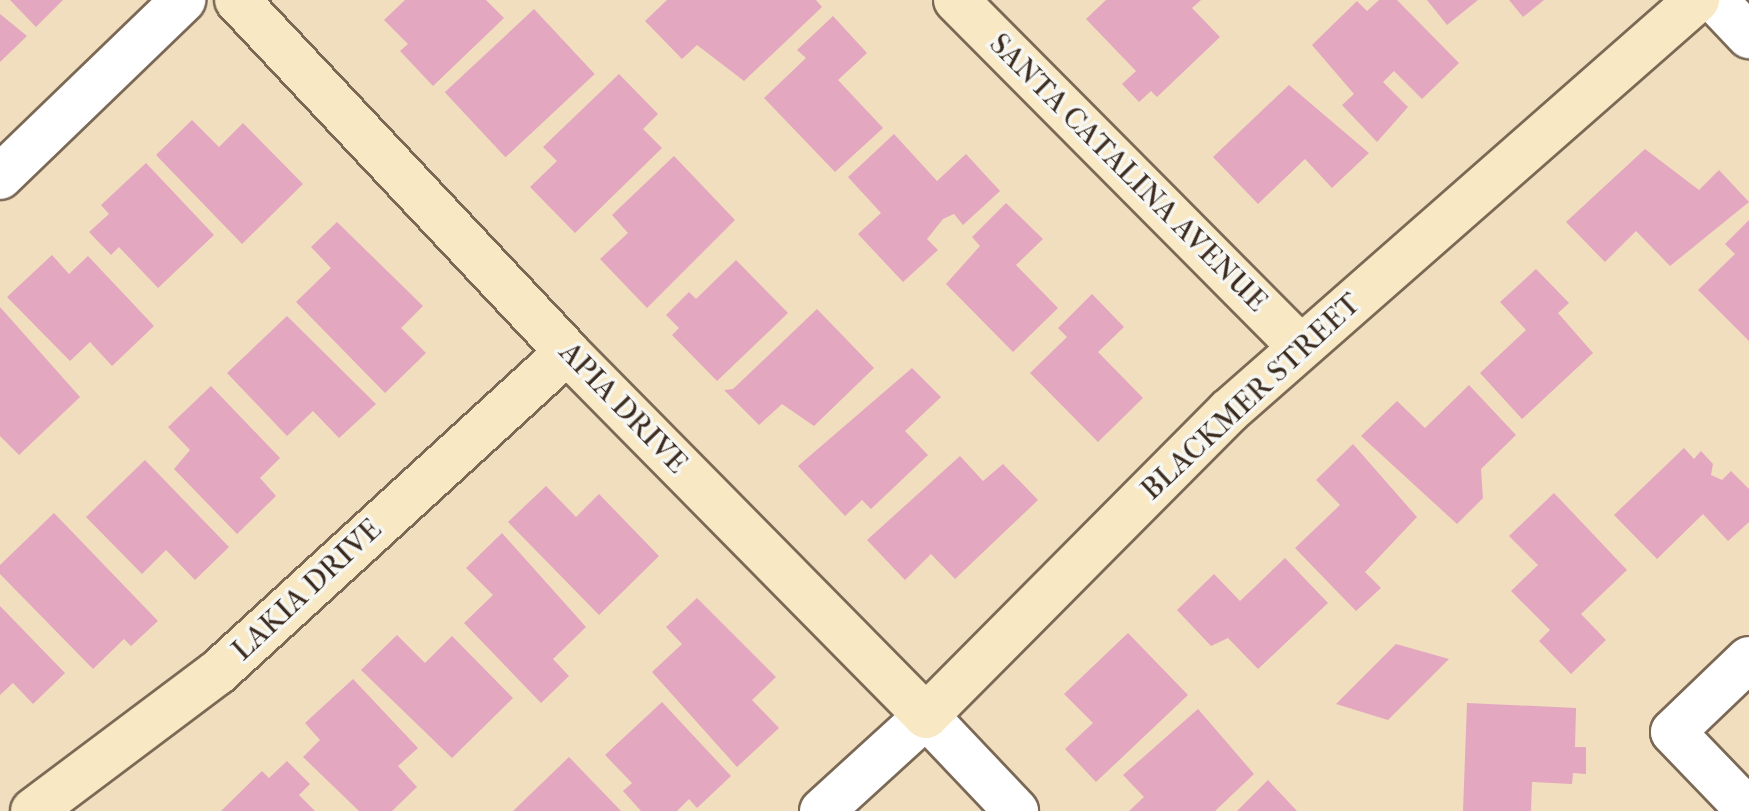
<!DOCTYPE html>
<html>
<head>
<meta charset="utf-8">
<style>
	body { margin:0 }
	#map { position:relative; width:1749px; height:811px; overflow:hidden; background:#f1debf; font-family:"IM FELL French Canon",serif }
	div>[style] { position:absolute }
	.building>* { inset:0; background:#e3a7bf; transform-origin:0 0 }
	.roads { filter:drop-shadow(2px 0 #7b6956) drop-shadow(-2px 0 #7b6956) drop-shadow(0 2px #7b6956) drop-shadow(0 -2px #7b6956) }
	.street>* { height:44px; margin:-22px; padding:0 22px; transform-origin:22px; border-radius:22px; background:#fff }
	.secondary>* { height:44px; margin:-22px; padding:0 22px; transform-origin:22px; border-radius:22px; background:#f8e8c3 }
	span { translate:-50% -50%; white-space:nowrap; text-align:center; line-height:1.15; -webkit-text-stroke:7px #f6f6f2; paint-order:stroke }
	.street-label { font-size:30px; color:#3b2a1e }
</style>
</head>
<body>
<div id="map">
	<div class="building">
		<i style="clip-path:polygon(10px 0,63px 0,36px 27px)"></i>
		<i style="clip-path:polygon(405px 0,486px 0,504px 18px,433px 86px,400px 51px,408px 44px,384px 20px)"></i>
		<i style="clip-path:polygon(667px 0,816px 0,822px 7px,744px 81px,697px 45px,682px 59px,645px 21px)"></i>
		<i style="clip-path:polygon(1106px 0,1201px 0,1192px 8px,1220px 37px,1157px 97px,1151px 91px,1139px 102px,1122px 84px,1136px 71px,1086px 19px)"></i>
		<i style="clip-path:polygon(1379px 0,1397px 0,1459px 63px,1422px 99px,1394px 71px,1383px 82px,1408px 107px,1377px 142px,1342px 105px,1354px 94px,1312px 45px,1357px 1px,1367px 11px)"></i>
		<i style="clip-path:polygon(1427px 0,1478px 0,1447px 25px)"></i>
		<i style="clip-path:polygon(1509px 0,1544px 0,1523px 17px)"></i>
		<i style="left:534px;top:9px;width:89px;height:122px;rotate:47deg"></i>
		<i style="clip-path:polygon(0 14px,27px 36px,0 62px)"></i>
		<i style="clip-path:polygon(833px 16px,867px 53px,838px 80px,883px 128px,835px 172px,764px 98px,806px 58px,797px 50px)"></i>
		<i style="clip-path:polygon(619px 74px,658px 114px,643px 129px,662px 148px,575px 233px,530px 187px,557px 161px,543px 147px)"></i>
		<i style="clip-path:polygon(1289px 85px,1369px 153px,1332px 188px,1305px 159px,1258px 204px,1213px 157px)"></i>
		<i style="clip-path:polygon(192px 120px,219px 147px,243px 123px,303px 184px,242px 244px,156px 155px)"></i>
		<i style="clip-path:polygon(894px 134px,937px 181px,966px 154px,1000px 191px,963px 225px,954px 214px,943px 219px,927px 239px,938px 250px,903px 282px,858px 234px,881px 213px,848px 177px)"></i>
		<i style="clip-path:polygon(1645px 149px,1699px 190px,1719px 170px,1749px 202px,1670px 266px,1636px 231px,1605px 262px,1566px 222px)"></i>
		<i style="clip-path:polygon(674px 156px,735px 220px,647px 308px,600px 259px,628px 233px,612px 215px)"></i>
		<i style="clip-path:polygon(146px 163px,214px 235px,158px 288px,119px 247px,111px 255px,89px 232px,109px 214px,101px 205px)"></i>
		<i style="clip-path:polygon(1006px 203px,1043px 239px,1016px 265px,1058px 308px,1013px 352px,946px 284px,980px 246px,972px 237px)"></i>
		<i style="clip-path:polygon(1749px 220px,1749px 341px,1698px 290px,1735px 254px,1725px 244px)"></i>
		<i style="clip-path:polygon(337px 222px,423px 306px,401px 328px,426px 353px,385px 393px,296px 302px,331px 268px,311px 247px)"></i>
		<i style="clip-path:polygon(52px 255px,69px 274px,88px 256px,154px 326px,112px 366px,90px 342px,70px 361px,7px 297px)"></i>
		<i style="clip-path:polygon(736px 260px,788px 313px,717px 381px,672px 335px,679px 328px,666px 315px,689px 292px,696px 299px)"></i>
		<i style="clip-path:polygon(1536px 269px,1569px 303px,1558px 313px,1593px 353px,1522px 419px,1480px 373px,1526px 330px,1500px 302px)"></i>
		<i style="clip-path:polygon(1092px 294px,1124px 327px,1098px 352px,1143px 398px,1098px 442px,1030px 373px,1067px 337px,1058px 328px)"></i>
		<i style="clip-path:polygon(0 307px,80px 397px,19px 455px,0 436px)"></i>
		<i style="clip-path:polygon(817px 309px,874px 368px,814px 426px,782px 404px,759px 425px,724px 390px,733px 389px)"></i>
		<i style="clip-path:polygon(287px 316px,376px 404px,339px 438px,313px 411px,287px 436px,227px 373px)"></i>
		<i style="clip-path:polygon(912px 368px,941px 397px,905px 431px,928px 455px,871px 509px,862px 500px,845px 516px,798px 466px)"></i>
		<i style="clip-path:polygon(1469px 385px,1516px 435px,1481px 469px,1483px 498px,1457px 524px,1361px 436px,1397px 401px,1425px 428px)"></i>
		<i style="clip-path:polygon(211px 386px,280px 458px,260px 478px,276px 496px,237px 534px,174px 469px,190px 450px,168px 427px)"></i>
		<i style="clip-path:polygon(1353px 444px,1417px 517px,1365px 572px,1381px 588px,1356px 611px,1295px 548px,1340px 505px,1316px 480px)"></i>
		<i style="clip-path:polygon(1684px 448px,1694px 459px,1701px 451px,1713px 464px,1711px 475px,1722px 480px,1731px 471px,1749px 489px,1749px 522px,1728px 541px,1703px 514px,1657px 559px,1614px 515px)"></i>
		<i style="clip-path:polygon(960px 456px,983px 481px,1003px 464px,1038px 500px,955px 579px,931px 554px,905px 580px,867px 540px)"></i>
		<i style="clip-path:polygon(145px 460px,229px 547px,195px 580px,166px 550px,142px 574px,86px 517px)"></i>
		<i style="clip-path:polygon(546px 486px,576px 517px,599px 494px,659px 556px,599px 615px,508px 522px)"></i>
		<i style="clip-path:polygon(1554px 493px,1627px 570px,1581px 614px,1606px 640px,1571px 674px,1539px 641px,1550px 630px,1511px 591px,1538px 565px,1509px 536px)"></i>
		<i style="clip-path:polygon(54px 513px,158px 621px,131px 646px,124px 639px,93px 669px,0 574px,0 565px)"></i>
		<i style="clip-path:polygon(502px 533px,586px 627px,553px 659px,569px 676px,541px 703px,464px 623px,493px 595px,466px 568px)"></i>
		<i style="clip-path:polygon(1285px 558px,1328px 603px,1258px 669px,1228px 638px,1211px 646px,1177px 610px,1214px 574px,1240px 601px)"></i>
		<i style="clip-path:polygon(697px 598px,776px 677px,752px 700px,779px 728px,737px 767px,652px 672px,682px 644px,666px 627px)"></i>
		<i style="clip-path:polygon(0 606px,65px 673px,33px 704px,13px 683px,0 695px)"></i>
		<i style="clip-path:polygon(1128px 633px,1188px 695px,1096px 782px,1065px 749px,1093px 723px,1064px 694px)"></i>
		<i style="clip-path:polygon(397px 635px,425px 663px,452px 636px,513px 698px,452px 758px,361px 670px)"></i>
		<i style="clip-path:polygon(1396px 644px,1449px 659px,1388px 720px,1336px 704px)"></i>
		<i style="clip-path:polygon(353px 679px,418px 748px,398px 766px,417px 787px,392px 811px,359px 811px,303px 757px,320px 740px,305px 723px)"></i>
		<i style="clip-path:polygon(662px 702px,731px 776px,697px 808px,689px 799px,677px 811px,641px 811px,623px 791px,632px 783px,605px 755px)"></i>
		<i style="clip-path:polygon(1467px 703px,1576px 708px,1575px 747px,1586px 747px,1586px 774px,1573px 773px,1572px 784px,1532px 782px,1531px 811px,1463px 811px)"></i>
		<i style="clip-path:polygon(1198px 709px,1254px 774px,1215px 811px,1129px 811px,1144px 797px,1123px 775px)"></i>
		<i style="clip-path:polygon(569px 757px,621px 811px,513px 811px)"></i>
		<i style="clip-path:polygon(287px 761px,310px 784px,299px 795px,315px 811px,221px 811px,262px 771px,269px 778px)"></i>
		<i style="clip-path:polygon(1268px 780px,1297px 811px,1237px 811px)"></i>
	</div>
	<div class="roads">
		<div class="street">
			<i style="left:1715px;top:0;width:50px;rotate:46.6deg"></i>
			<i style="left:0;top:177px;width:255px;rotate:-44deg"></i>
			<i style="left:1749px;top:659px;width:105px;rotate:136.2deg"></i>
			<i style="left:1673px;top:732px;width:110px;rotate:46.1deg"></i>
			<i style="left:822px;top:811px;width:141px;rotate:-42.4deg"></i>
			<i style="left:926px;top:716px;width:131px;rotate:46.5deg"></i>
		</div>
		<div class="secondary">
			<i style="left:237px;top:0;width:482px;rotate:46.8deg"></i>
			<i style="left:567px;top:352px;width:511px;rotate:45.4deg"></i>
			<i style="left:926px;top:716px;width:430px;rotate:-45.2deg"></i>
			<i style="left:1229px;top:411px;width:623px;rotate:-41.29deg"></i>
			<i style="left:956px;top:0;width:489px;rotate:45.2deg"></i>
			<i style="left:33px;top:811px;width:230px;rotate:-36.9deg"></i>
			<i style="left:217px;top:673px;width:475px;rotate:-42.5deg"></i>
		</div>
	</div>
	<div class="street-label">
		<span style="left:1128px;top:173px;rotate:45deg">SANTA CATALINA AVENUE</span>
		<span style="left:1251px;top:397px;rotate:-43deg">BLACKMER STREET</span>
		<span style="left:623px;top:408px;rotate:46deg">APIA DRIVE</span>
		<span style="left:307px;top:590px;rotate:-43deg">LAKIA DRIVE</span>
	</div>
</div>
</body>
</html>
